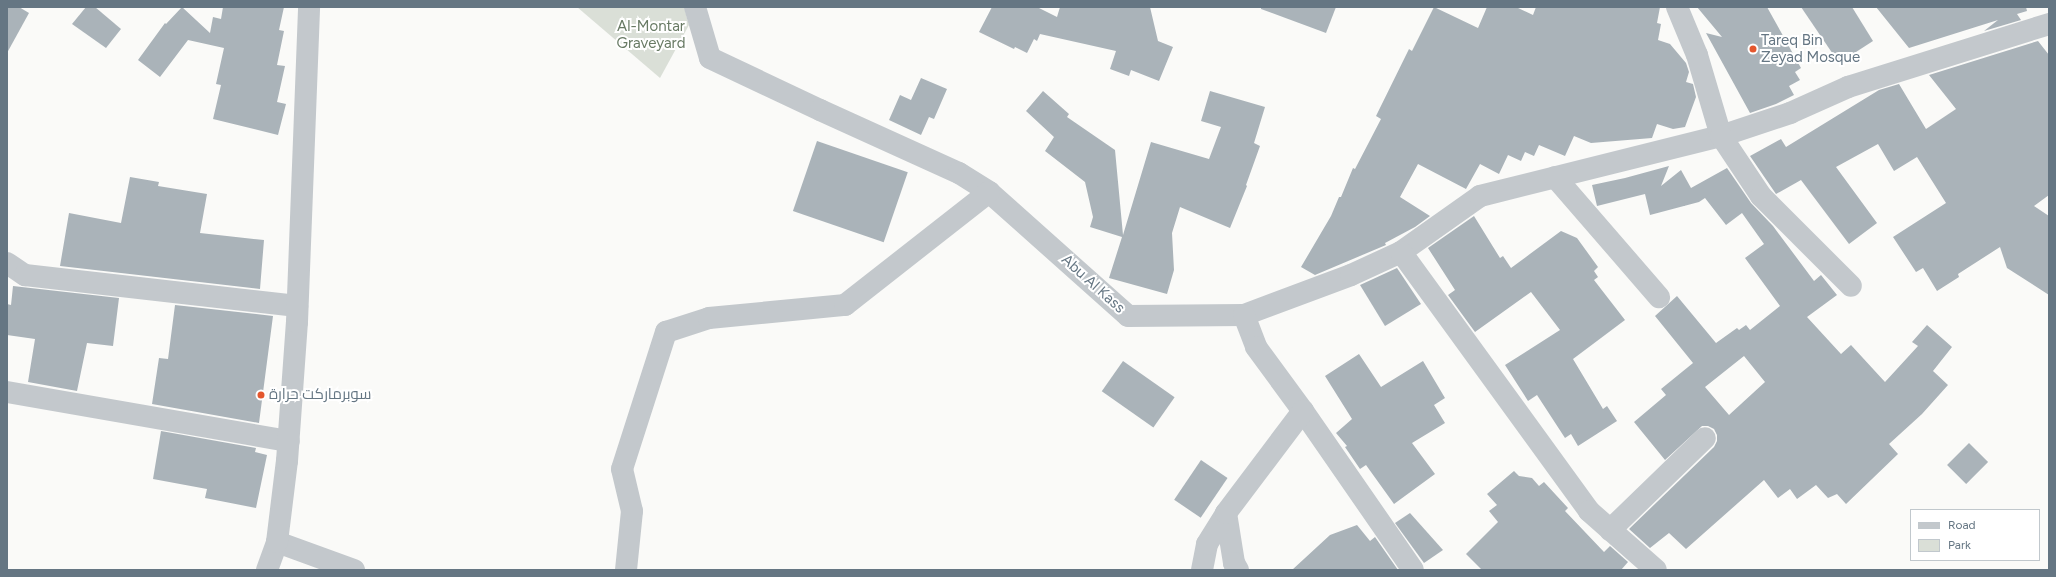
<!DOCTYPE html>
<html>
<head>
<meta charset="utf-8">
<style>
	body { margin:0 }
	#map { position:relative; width:2056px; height:577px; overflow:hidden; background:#fafaf8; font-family:Figtree,Cairo,sans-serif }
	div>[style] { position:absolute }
	.green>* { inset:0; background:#dadfd7 }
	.building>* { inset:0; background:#aab3b9; transform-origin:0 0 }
	.minor>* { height:22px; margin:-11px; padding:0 11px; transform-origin:11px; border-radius:11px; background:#c3c8cc }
	.dots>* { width:11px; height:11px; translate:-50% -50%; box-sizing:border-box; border:2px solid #fff; border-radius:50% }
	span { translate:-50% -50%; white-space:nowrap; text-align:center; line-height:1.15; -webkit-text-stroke:4px #fff; paint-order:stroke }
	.park-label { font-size:15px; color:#687a64 }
	.poi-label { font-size:15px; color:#657683 }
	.left { translate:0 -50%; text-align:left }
	.street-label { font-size:15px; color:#657683 }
	.frame { position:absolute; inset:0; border:8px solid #657683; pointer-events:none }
	.legend { position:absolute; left:1910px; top:509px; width:130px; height:52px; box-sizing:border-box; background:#fff; border:1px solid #c1c8cd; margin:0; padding:5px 7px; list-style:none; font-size:12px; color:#657683 }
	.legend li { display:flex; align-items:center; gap:8px; height:20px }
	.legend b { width:20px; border:1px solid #c1c8cd }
</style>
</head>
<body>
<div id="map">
	<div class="green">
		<i style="clip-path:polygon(577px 7px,684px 7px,689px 25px,660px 78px)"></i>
	</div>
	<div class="building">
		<i style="clip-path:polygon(7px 7px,19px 7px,29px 13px,7px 53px)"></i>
		<i style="clip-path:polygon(86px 7px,95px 7px,121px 29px,106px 48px,72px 24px)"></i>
		<i style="clip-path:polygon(182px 7px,210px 33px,213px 17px,221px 19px,223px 7px,284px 7px,279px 30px,284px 31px,277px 65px,285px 66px,277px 102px,286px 104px,278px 135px,213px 119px,221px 85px,216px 84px,224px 48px,188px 40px,160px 77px,138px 60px,165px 23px,166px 24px)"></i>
		<i style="clip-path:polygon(992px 7px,1037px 7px,1057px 17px,1060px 7px,1150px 7px,1158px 41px,1173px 47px,1159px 81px,1131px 70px,1129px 76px,1110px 69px,1116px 51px,1040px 34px,1037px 41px,1034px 39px,1027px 53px,1015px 47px,1014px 49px,979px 32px)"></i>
		<i style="clip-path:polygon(1261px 7px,1336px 7px,1326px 33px,1261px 9px)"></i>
		<i style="clip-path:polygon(1434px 7px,1478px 28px,1487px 7px,1516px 7px,1533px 15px,1536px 7px,1660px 7px,1657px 23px,1661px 24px,1658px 40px,1670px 44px,1686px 63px,1689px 72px,1686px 82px,1693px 84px,1696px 97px,1685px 127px,1673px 129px,1657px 124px,1652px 138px,1591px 143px,1574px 136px,1565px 156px,1539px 145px,1534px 156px,1525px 152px,1521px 161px,1508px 155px,1499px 174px,1480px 164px,1466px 189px,1418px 164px,1400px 197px,1430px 216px,1415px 227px,1385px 243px,1386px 245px,1315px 275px,1301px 267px,1331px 216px,1339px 197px,1341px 197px,1353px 168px,1355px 169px,1381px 119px,1376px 116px,1409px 49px,1412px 51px)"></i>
		<i style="clip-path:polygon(1697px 7px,1767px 7px,1801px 68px,1795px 72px,1800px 80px,1789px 86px,1794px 95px,1776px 104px,1750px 113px,1706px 33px,1722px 37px)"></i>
		<i style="clip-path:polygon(1801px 7px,1852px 7px,1873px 41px,1839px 63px)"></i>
		<i style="clip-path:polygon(1876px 7px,2026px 7px,2027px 11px,2017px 14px,2021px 20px,1984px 31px,1998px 20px,1909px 48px)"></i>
		<i style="clip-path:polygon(2038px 41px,2049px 55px,2049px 195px,2034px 206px,2049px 216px,2049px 295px,2007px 268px,2000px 247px,1958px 274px,1959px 277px,1937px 291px,1923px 268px,1916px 272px,1893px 237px,1946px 203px,1917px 157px,1894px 171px,1878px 144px,1836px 167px,1877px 223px,1849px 244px,1801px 180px,1776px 194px,1750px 156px,1781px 139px,1786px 147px,1879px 90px,1899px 84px,1926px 129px,1956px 109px,1929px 75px)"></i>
		<i style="clip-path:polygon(921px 78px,947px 89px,934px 119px,929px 117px,921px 135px,889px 120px,900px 95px,911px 100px)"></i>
		<i style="clip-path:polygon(1043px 91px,1069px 114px,1067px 117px,1115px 150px,1123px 235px,1151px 142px,1209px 159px,1221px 127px,1201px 121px,1210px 91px,1265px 107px,1254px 143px,1260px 146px,1246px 185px,1247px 186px,1230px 228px,1180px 207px,1172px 233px,1174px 270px,1167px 294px,1109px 278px,1122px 237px,1090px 227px,1093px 217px,1085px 182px,1045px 151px,1054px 137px,1026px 111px)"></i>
		<i style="left:817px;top:141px;width:96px;height:74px;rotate:19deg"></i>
		<i style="clip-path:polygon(evenodd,1669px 166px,1661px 186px,1681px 170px,1691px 188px,1727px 168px,1751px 203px,1773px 226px,1814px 281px,1821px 275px,1837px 295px,1807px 317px,1841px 354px,1851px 345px,1885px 382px,1918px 346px,1912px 342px,1927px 325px,1952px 347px,1933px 371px,1948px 385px,1922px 414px,1889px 444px,1898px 454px,1846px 504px,1837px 494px,1828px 498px,1816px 485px,1797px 499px,1790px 489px,1778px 498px,1764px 480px,1686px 549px,1669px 533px,1650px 548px,1629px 529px,1714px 447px,1717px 441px,1717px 435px,1714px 429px,1708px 426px,1702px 426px,1665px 460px,1634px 422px,1666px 395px,1661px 389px,1693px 363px,1655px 316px,1677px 296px,1716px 343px,1737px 328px,1739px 330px,1746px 325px,1750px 330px,1780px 306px,1745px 258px,1764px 244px,1742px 213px,1726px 225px,1705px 198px,1699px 202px,1650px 215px,1645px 194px,1597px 206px,1592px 185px,1625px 178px,1669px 166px,1744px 356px,1765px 382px,1729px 415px,1705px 387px,1744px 356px)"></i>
		<i style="clip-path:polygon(130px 177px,159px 182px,158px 186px,207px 194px,200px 233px,264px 240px,260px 289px,60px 266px,69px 213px,121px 223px)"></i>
		<i style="clip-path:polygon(1474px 216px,1500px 258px,1503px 256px,1511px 268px,1561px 231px,1577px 238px,1598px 267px,1594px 271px,1598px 277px,1594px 280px,1625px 320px,1573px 359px,1603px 409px,1607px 406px,1617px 421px,1578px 446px,1571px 434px,1565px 438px,1537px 395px,1528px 401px,1505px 365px,1560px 330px,1531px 292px,1475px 332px,1448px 295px,1455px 290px,1428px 248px)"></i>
		<i style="clip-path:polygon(1397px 268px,1421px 304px,1385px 326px,1360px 285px)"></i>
		<i style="clip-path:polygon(13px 286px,119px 298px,113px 346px,87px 343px,77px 391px,28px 382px,35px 339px,7px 335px,7px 304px,11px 305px)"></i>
		<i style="clip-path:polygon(175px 305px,273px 316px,259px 423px,152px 404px,159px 358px,168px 359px)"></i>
		<i style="clip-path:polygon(1359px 354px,1381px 387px,1423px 361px,1445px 398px,1434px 405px,1445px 423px,1412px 443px,1435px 474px,1394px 504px,1366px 465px,1360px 469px,1345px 447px,1347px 446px,1336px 433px,1352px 419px,1325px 376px)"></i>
		<i style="left:1123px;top:361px;width:63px;height:37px;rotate:35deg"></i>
		<i style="clip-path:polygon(161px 431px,256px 448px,255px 452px,267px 455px,256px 508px,205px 498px,207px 489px,153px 479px)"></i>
		<i style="left:1969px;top:443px;width:27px;height:31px;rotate:45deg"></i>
		<i style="left:1201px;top:460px;width:32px;height:48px;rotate:34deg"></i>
		<i style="clip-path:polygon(1514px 471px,1519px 476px,1532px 478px,1539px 486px,1544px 482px,1568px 508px,1565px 511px,1604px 552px,1610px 546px,1628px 562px,1621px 570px,1482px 570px,1466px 554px,1498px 522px,1489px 511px,1497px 505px,1487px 494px)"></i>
		<i style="clip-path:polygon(1410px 513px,1443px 550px,1424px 563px,1395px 523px)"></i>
		<i style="clip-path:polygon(1357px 525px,1370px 541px,1375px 537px,1398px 570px,1292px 570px,1330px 535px)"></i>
	</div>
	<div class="minor">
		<i style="left:695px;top:7px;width:53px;rotate:73.6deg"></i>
		<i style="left:710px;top:58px;width:122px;rotate:25.3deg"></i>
		<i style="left:820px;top:110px;width:153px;rotate:24.4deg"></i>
		<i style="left:959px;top:173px;width:36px;rotate:32deg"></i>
		<i style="left:989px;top:192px;width:186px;rotate:41.7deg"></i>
		<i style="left:1128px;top:316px;width:116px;rotate:-0.5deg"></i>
		<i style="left:1244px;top:315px;width:114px;rotate:-20.5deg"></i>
		<i style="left:1351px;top:275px;width:55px;rotate:-24.7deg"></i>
		<i style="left:1401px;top:252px;width:97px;rotate:-35.3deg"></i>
		<i style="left:1480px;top:196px;width:248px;rotate:-14deg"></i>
		<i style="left:1721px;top:136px;width:73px;rotate:-18.4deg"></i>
		<i style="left:1790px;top:113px;width:64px;rotate:-24.1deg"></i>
		<i style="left:1848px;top:87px;width:211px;rotate:-17.4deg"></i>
		<i style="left:1677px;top:7px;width:52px;rotate:67.4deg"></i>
		<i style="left:1697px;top:55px;width:84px;rotate:73.5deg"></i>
		<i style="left:1721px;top:136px;width:72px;rotate:56.3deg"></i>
		<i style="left:1761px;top:196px;width:127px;rotate:45deg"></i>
		<i style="left:1555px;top:177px;width:159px;rotate:49.1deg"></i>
		<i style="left:1401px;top:252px;width:320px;rotate:54deg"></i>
		<i style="left:1589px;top:511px;width:89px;rotate:41.4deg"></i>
		<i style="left:7px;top:263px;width:22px;rotate:34deg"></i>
		<i style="left:25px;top:275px;width:274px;rotate:6.5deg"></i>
		<i style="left:1244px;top:315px;width:34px;rotate:69deg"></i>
		<i style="left:1256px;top:347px;width:79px;rotate:53.7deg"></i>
		<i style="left:1303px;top:411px;width:193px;rotate:55.3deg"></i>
		<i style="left:7px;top:392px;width:286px;rotate:9.9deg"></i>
		<i style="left:1226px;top:513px;width:51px;rotate:80.9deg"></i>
		<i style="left:1234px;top:563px;width:8px;rotate:60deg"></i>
		<i style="left:1610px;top:530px;width:132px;rotate:-44.1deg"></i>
		<i style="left:277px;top:542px;width:82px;rotate:20deg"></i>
		<i style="left:267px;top:570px;width:30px;rotate:-70deg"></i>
		<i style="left:277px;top:542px;width:82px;rotate:-83deg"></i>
		<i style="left:287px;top:461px;width:139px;rotate:-85.9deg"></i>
		<i style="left:297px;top:322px;width:315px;rotate:-87.8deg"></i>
		<i style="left:626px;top:570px;width:59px;rotate:-84.2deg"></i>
		<i style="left:632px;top:511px;width:43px;rotate:-103.4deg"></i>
		<i style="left:622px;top:469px;width:144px;rotate:-72.2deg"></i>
		<i style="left:666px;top:332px;width:45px;rotate:-18deg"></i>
		<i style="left:709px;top:318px;width:137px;rotate:-5.5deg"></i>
		<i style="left:845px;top:305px;width:183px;rotate:-38.1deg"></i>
		<i style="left:1202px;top:570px;width:26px;rotate:-79deg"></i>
		<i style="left:1207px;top:544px;width:36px;rotate:-58deg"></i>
		<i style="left:1226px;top:513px;width:128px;rotate:-53deg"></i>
	</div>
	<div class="dots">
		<i style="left:1753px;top:49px;background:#e4572e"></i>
		<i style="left:261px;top:395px;background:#e4572e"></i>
	</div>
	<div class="park-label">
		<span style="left:651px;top:35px">Al-Montar<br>Graveyard</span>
	</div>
	<div class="poi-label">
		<span class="left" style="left:1761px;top:49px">Tareq Bin<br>Zeyad Mosque</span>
		<span class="left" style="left:269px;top:395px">سوبرماركت حرارة</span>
	</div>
	<div class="street-label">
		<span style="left:1093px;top:284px;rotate:42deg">Abu Al Kass</span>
	</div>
	<div class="frame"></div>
	<ul class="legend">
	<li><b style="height:5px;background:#c3c8cc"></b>Road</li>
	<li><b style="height:11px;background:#dadfd7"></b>Park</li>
	</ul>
</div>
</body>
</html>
